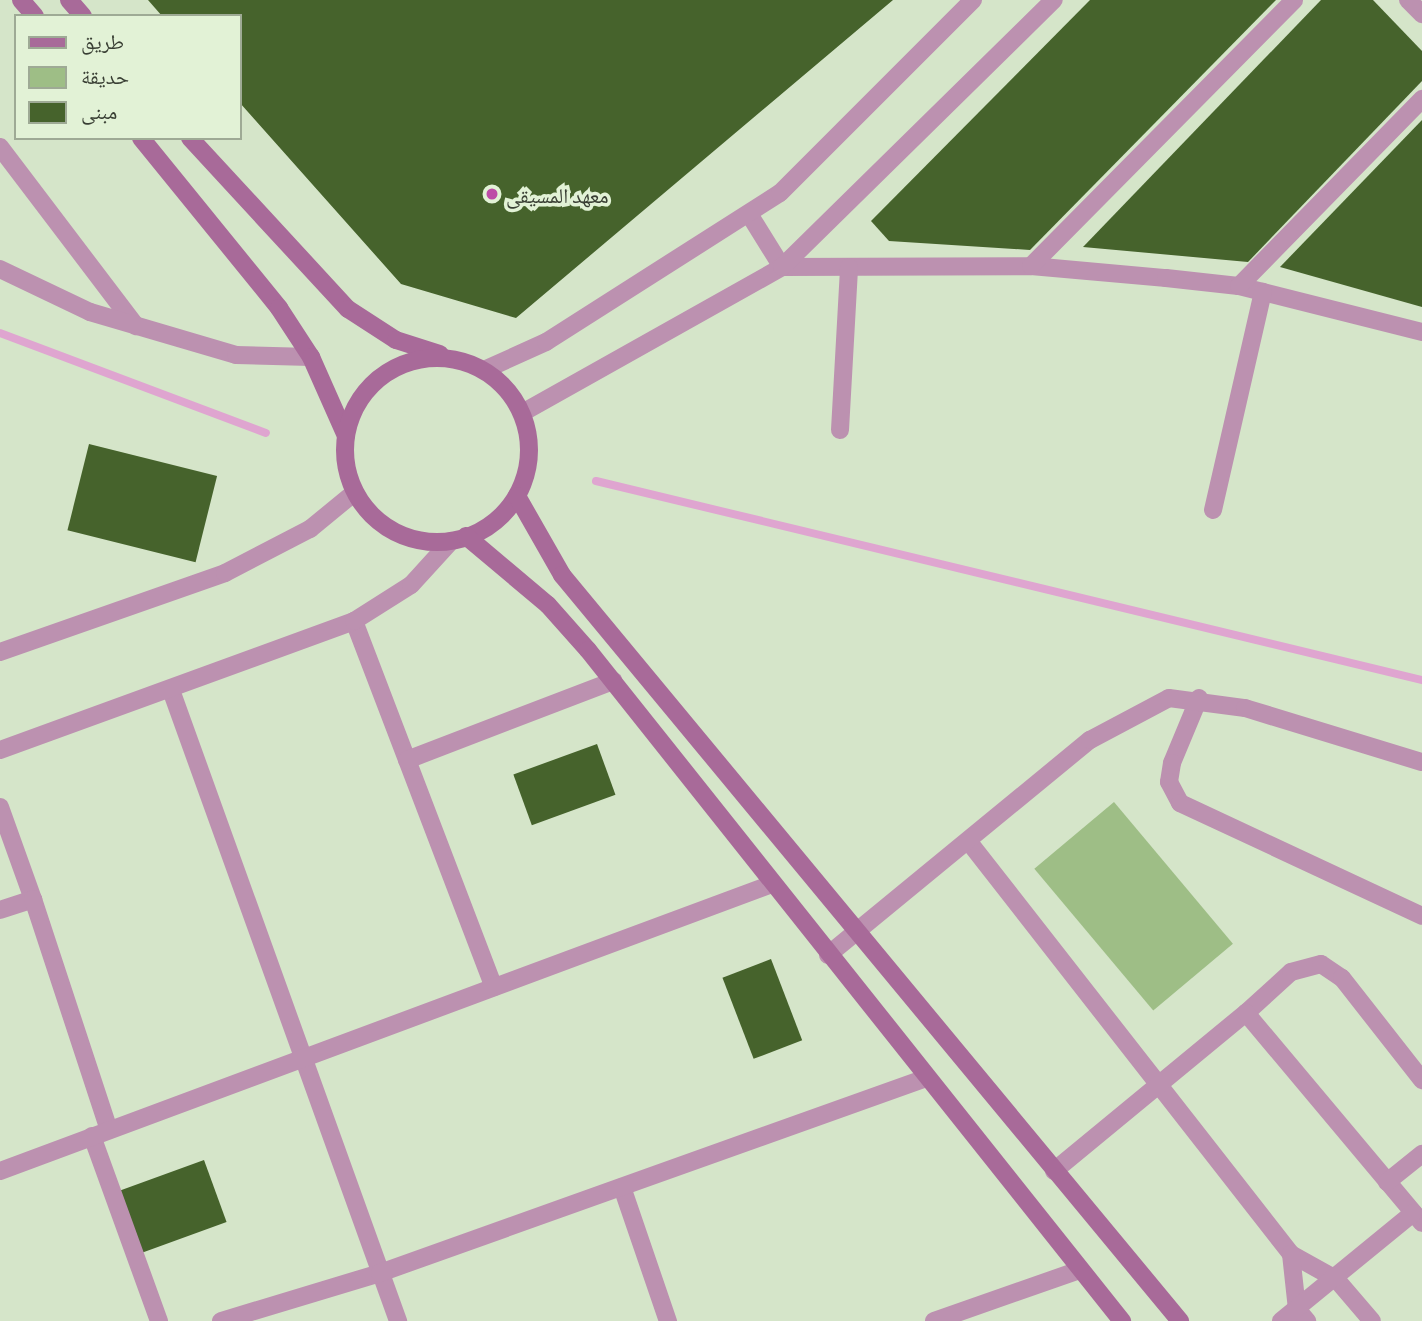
<!DOCTYPE html>
<html>
<head>
<meta charset="utf-8">
<style>
	body { margin:0 }
	#map { position:relative; width:1422px; height:1321px; overflow:hidden; background:#d5e5c9; font-family:Literata,"Noto Naskh Arabic",serif }
	div>[style] { position:absolute }
	.green>* { inset:0; background:#9ebe86; transform-origin:0 0 }
	.stream>* { height:8px; margin:-4px; padding:0 4px; transform-origin:4px; border-radius:4px; background:#dfa5d0 }
	.building>* { inset:0; background:#46632c; transform-origin:0 0 }
	.street>* { height:18px; margin:-9px; padding:0 9px; transform-origin:9px; border-radius:9px; background:#bc91b0 }
	.secondary>* { height:18px; margin:-9px; padding:0 9px; transform-origin:9px; border-radius:9px; background:#a86a99 }
	.secondary>.ring { margin:-9px; padding:0; box-sizing:content-box; background:none; border:18px solid #a86a99; border-radius:50% }
	.dots>* { width:19px; height:19px; translate:-50% -50%; box-sizing:border-box; border:4px solid #e2f2d6; border-radius:50% }
	span { translate:-50% -50%; white-space:nowrap; text-align:center; line-height:1.15; -webkit-text-stroke:7px #e2f2d6; paint-order:stroke }
	.poi-label { font-size:21px; color:#393f34 }
	.left { translate:0 -50%; text-align:left }
	.legend { position:absolute; left:14px; top:14px; width:228px; height:126px; box-sizing:border-box; background:#e2f2d6; border:2px solid #9eaa95; margin:0; padding:9px 12px; list-style:none; font-size:21px; color:#393f34 }
	.legend li { display:flex; align-items:center; gap:14px; height:35px }
	.legend b { width:35px; border:2px solid #9eaa95 }
</style>
</head>
<body>
<div id="map">
	<div class="green">
		<i style="left:1114px;top:802px;width:185px;height:104px;rotate:50deg"></i>
	</div>
	<div class="stream">
		<i style="left:0;top:333px;width:284px;rotate:20.6deg"></i>
		<i style="left:596px;top:481px;width:850px;rotate:13.55deg"></i>
	</div>
	<div class="building">
		<i style="clip-path:polygon(148px 0,893px 0,516px 318px,401px 284px,240px 103px,240px 16px,162px 16px)"></i>
		<i style="clip-path:polygon(1090px 0,1276px 0,1030px 250px,889px 241px,871px 221px)"></i>
		<i style="clip-path:polygon(1321px 0,1373px 0,1422px 51px,1422px 81px,1248px 262px,1083px 247px)"></i>
		<i style="clip-path:polygon(1422px 120px,1422px 307px,1280px 267px)"></i>
		<i style="left:89px;top:444px;width:132px;height:89px;rotate:14deg"></i>
		<i style="left:597px;top:744px;width:54px;height:89px;rotate:70deg"></i>
		<i style="left:771px;top:959px;width:87px;height:52px;rotate:69deg"></i>
		<i style="left:204px;top:1160px;width:66px;height:90px;rotate:70deg"></i>
	</div>
	<div class="street">
		<i style="left:1408px;top:0;width:20px;rotate:45deg"></i>
		<i style="left:0;top:147px;width:225px;rotate:52.8deg"></i>
		<i style="left:749px;top:214px;width:62px;rotate:58.1deg"></i>
		<i style="left:782px;top:267px;width:249px;rotate:-0.2deg"></i>
		<i style="left:1031px;top:266px;width:136px;rotate:5.1deg"></i>
		<i style="left:1166px;top:278px;width:73px;rotate:6.3deg"></i>
		<i style="left:1239px;top:286px;width:189px;rotate:14.1deg"></i>
		<i style="left:1031px;top:266px;width:374px;rotate:-45.3deg"></i>
		<i style="left:0;top:269px;width:100px;rotate:25.5deg"></i>
		<i style="left:90px;top:312px;width:152px;rotate:16.4deg"></i>
		<i style="left:236px;top:355px;width:75px;rotate:1.5deg"></i>
		<i style="left:1239px;top:286px;width:262px;rotate:-45.6deg"></i>
		<i style="left:484px;top:370px;width:68px;rotate:-24.3deg"></i>
		<i style="left:546px;top:342px;width:277px;rotate:-32.5deg"></i>
		<i style="left:780px;top:193px;width:273px;rotate:-45deg"></i>
		<i style="left:522px;top:413px;width:298px;rotate:-29.3deg"></i>
		<i style="left:782px;top:267px;width:381px;rotate:-44.5deg"></i>
		<i style="left:840px;top:430px;width:163px;rotate:-86.8deg"></i>
		<i style="left:1213px;top:510px;width:224px;rotate:-77.1deg"></i>
		<i style="left:354px;top:621px;width:392px;rotate:69.1deg"></i>
		<i style="left:0;top:652px;width:238px;rotate:-19.3deg"></i>
		<i style="left:225px;top:573px;width:96px;rotate:-27.4deg"></i>
		<i style="left:310px;top:529px;width:58px;rotate:-39.4deg"></i>
		<i style="left:171px;top:690px;width:671px;rotate:70.21deg"></i>
		<i style="left:1199px;top:698px;width:70px;rotate:112.6deg"></i>
		<i style="left:1172px;top:763px;width:19px;rotate:99deg"></i>
		<i style="left:1169px;top:782px;width:24px;rotate:62deg"></i>
		<i style="left:1180px;top:803px;width:267px;rotate:25deg"></i>
		<i style="left:0;top:750px;width:377px;rotate:-20deg"></i>
		<i style="left:354px;top:621px;width:67px;rotate:-32.3deg"></i>
		<i style="left:411px;top:585px;width:59px;rotate:-47.7deg"></i>
		<i style="left:407px;top:760px;width:221px;rotate:-21deg"></i>
		<i style="left:0;top:807px;width:98px;rotate:70.3deg"></i>
		<i style="left:969px;top:842px;width:523px;rotate:51.99deg"></i>
		<i style="left:1291px;top:1254px;width:51px;rotate:29.1deg"></i>
		<i style="left:1336px;top:1279px;width:55px;rotate:49.4deg"></i>
		<i style="left:0;top:910px;width:35px;rotate:-18deg"></i>
		<i style="left:33px;top:899px;width:243px;rotate:71.8deg"></i>
		<i style="left:828px;top:955px;width:339px;rotate:-39.4deg"></i>
		<i style="left:1090px;top:740px;width:89px;rotate:-28deg"></i>
		<i style="left:1169px;top:698px;width:77px;rotate:7.5deg"></i>
		<i style="left:1245px;top:708px;width:185px;rotate:17deg"></i>
		<i style="left:1246px;top:1013px;width:61px;rotate:-42.3deg"></i>
		<i style="left:1291px;top:972px;width:31px;rotate:-15deg"></i>
		<i style="left:1321px;top:964px;width:25px;rotate:34deg"></i>
		<i style="left:1342px;top:978px;width:130px;rotate:51.9deg"></i>
		<i style="left:92px;top:1136px;width:197px;rotate:70.1deg"></i>
		<i style="left:0;top:1171px;width:824px;rotate:-20.39deg"></i>
		<i style="left:1054px;top:1171px;width:249px;rotate:-39.5deg"></i>
		<i style="left:1246px;top:1013px;width:274px;rotate:50deg"></i>
		<i style="left:1387px;top:1182px;width:45px;rotate:-38.7deg"></i>
		<i style="left:622px;top:1187px;width:142px;rotate:71.1deg"></i>
		<i style="left:1291px;top:1254px;width:55px;rotate:83.8deg"></i>
		<i style="left:1297px;top:1309px;width:16px;rotate:50deg"></i>
		<i style="left:221px;top:1321px;width:166px;rotate:-16.8deg"></i>
		<i style="left:380px;top:1273px;width:580px;rotate:-19.65deg"></i>
		<i style="left:934px;top:1321px;width:155px;rotate:-19.3deg"></i>
		<i style="left:1281px;top:1321px;width:171px;rotate:-39.3deg"></i>
	</div>
	<div class="secondary">
		<i style="left:21px;top:0;width:21px;rotate:49deg"></i>
		<i style="left:69px;top:0;width:21px;rotate:49deg"></i>
		<i style="left:141px;top:138px;width:219px;rotate:50.9deg"></i>
		<i style="left:279px;top:308px;width:59px;rotate:56.9deg"></i>
		<i style="left:311px;top:357px;width:86px;rotate:66.1deg"></i>
		<i style="left:190px;top:138px;width:233px;rotate:47.3deg"></i>
		<i style="left:348px;top:309px;width:57px;rotate:32.9deg"></i>
		<i style="left:396px;top:340px;width:46px;rotate:17.7deg"></i>
		<i class="ring" style="left:345px;top:358px;width:166px;height:166px"></i>
		<i style="left:517px;top:496px;width:91px;rotate:60.3deg"></i>
		<i style="left:562px;top:575px;width:969px;rotate:50.36deg"></i>
		<i style="left:466px;top:536px;width:107px;rotate:40.1deg"></i>
		<i style="left:548px;top:605px;width:60px;rotate:48.4deg"></i>
		<i style="left:588px;top:650px;width:858px;rotate:51.49deg"></i>
	</div>
	<div class="dots">
		<i style="left:492px;top:194px;background:#bd4ca7"></i>
	</div>
	<div class="poi-label">
		<span class="left" style="left:506px;top:194px">معهد المسيقى</span>
	</div>
	<ul class="legend">
	<li><b style="height:9px;background:#a86a99"></b>طريق</li>
	<li><b style="height:19px;background:#9ebe86"></b>حديقة</li>
	<li><b style="height:19px;background:#46632c"></b>مبنى</li>
	</ul>
</div>
</body>
</html>
